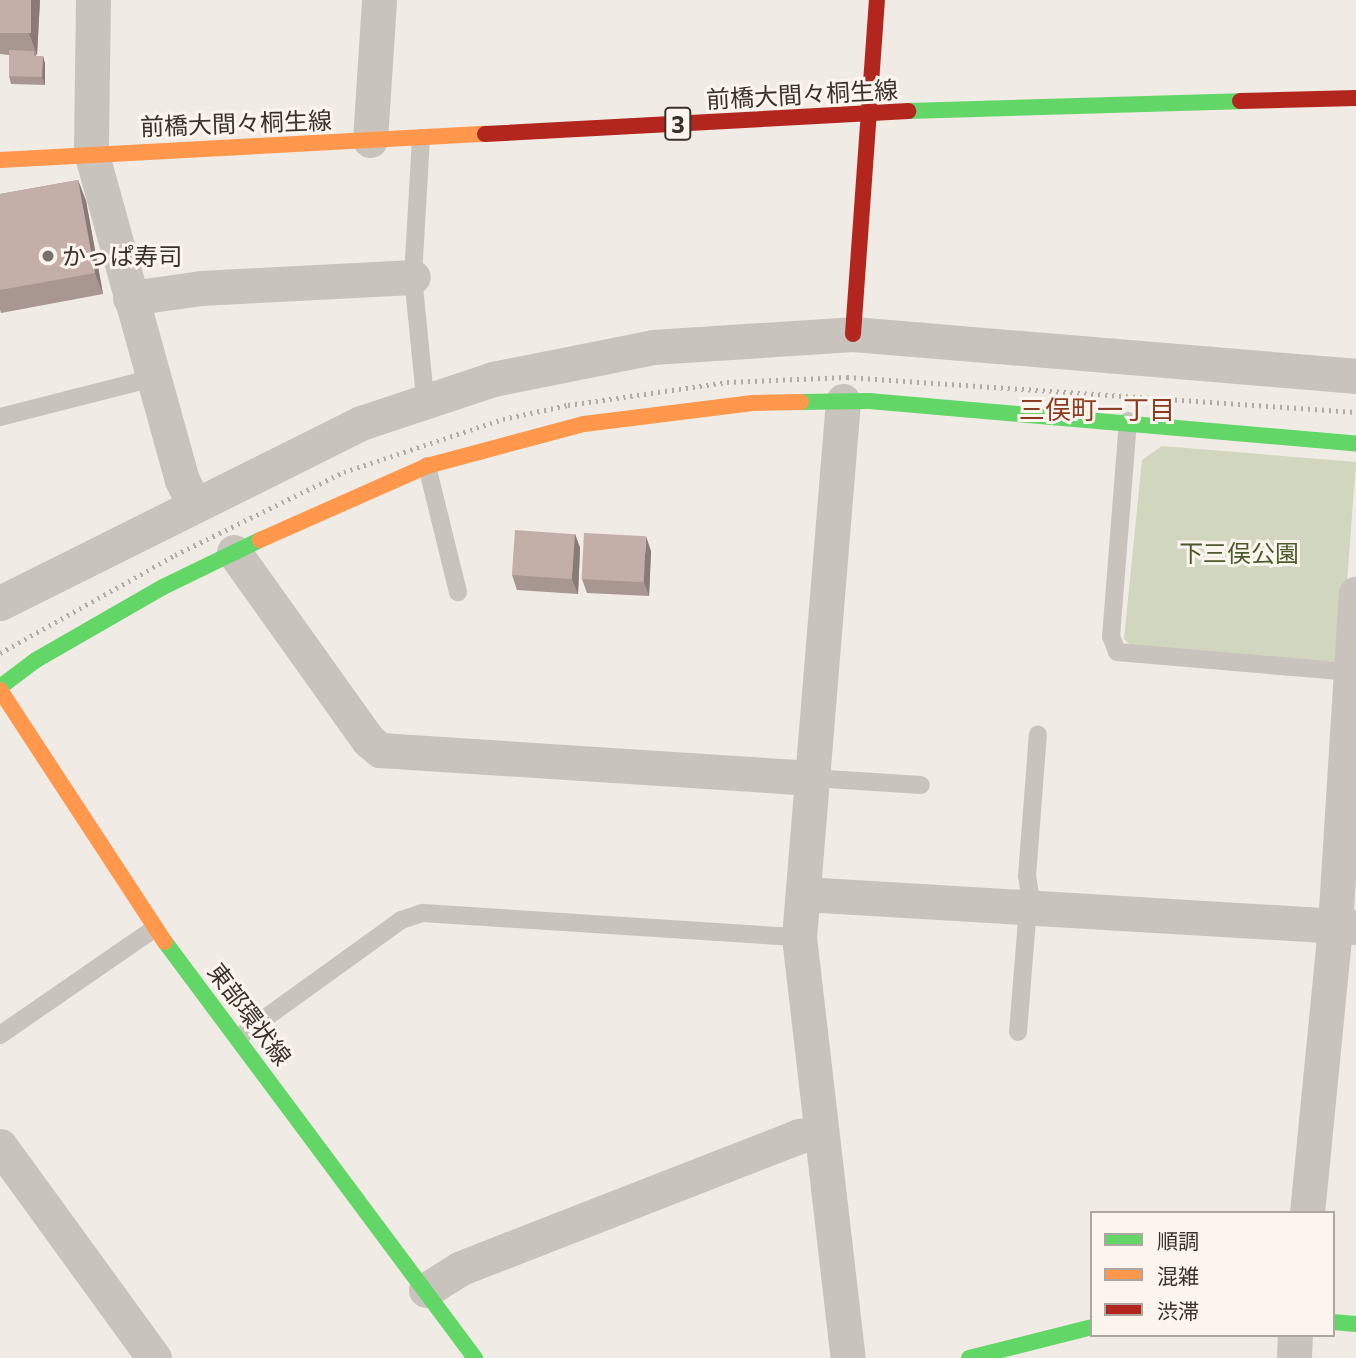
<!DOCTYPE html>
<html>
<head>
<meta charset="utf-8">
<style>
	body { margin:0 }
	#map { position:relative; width:1356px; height:1358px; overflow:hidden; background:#f0ebe5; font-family:Commissioner,"Noto Sans JP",sans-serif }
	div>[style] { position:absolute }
	.green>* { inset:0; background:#d1d6bf }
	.lane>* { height:18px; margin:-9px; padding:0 9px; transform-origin:9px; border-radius:9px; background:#c9c3be }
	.street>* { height:35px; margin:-17.5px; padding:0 17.5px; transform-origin:17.5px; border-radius:17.5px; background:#c9c3be }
	.fast>* { height:16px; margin:-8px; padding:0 8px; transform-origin:8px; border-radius:8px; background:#63d668 }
	.slow>* { height:16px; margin:-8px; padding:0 8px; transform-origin:8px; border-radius:8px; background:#ff974d }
	.jam>* { height:16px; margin:-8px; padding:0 8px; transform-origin:8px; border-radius:8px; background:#b3261e }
	.rail>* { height:5px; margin-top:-2.5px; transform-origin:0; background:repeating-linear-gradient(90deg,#b1aca8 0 2px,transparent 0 7px) }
	.wall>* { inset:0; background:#a89690 }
	.shaded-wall>* { inset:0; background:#887a75 }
	.building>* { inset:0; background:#c3afa7; transform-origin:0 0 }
	.dots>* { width:19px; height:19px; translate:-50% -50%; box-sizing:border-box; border:4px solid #fbf5ee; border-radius:50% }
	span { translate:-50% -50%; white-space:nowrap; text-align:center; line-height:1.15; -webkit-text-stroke:6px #fbf5ee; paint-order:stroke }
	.shield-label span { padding:2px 5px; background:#fbf5ee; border:2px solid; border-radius:5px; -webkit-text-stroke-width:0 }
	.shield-label { font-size:23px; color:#3b302b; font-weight:700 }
	.street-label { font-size:24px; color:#3b302b }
	.poi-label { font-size:24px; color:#3b302b }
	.left { translate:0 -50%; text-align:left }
	.park-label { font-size:24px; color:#4a5a2e }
	.neighbourhood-label { font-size:26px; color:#8c3b22 }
	.legend { position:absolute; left:1090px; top:1211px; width:245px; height:126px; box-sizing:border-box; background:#fbf5ee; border:2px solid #aea6a0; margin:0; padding:9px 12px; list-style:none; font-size:21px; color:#3b302b }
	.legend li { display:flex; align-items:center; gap:14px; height:35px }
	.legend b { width:35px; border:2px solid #aea6a0 }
</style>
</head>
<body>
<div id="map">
	<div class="green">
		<i style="clip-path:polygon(1162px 446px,1356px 462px,1341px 662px,1135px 649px,1124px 639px,1142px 460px)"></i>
	</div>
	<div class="lane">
		<i style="left:421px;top:138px;width:139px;rotate:93.3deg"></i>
		<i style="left:413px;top:277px;width:122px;rotate:84.3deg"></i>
		<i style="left:0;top:417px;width:158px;rotate:-14.3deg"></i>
		<i style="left:1128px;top:421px;width:216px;rotate:94.5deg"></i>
		<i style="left:1111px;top:636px;width:17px;rotate:69deg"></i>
		<i style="left:1117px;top:652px;width:233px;rotate:4.9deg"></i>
		<i style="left:427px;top:466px;width:130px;rotate:76.2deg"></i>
		<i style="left:812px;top:778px;width:109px;rotate:3.7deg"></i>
		<i style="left:1018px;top:1032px;width:112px;rotate:-85.4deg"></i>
		<i style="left:1027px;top:920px;width:14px;rotate:-69deg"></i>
		<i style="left:1032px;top:907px;width:31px;rotate:-99deg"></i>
		<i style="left:1027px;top:876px;width:142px;rotate:-85.6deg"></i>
		<i style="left:0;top:1035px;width:188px;rotate:-34.6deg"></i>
		<i style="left:239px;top:1037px;width:200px;rotate:-35.8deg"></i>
		<i style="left:401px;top:920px;width:23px;rotate:-18deg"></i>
		<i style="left:423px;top:913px;width:377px;rotate:3.7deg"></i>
	</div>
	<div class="street">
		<i style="left:93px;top:0;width:152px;rotate:90.8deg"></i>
		<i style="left:91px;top:152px;width:340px;rotate:74.5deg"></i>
		<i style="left:182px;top:480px;width:25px;rotate:64deg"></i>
		<i style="left:370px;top:140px;width:140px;rotate:-86.3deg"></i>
		<i style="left:130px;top:298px;width:72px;rotate:-8deg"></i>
		<i style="left:201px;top:288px;width:212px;rotate:-3deg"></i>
		<i style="left:843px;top:401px;width:538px;rotate:94.69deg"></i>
		<i style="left:799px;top:937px;width:424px;rotate:83.4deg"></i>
		<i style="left:234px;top:552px;width:231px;rotate:54.5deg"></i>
		<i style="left:368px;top:740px;width:16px;rotate:40deg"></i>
		<i style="left:380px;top:750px;width:433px;rotate:3.7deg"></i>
		<i style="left:0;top:603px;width:403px;rotate:-26.5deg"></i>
		<i style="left:361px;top:423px;width:139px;rotate:-18.4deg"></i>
		<i style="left:493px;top:379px;width:163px;rotate:-11.3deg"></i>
		<i style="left:653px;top:347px;width:200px;rotate:-3.7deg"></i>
		<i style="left:853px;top:334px;width:505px;rotate:4.77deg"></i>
		<i style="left:804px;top:894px;width:553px;rotate:3.42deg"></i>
		<i style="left:0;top:1146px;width:262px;rotate:54deg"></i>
		<i style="left:1307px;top:1213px;width:289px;rotate:-84.4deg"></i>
		<i style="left:1335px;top:925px;width:332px;rotate:-86.4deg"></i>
		<i style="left:426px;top:1290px;width:41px;rotate:-32.2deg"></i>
		<i style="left:461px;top:1268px;width:363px;rotate:-21.3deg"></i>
		<i style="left:799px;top:1136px;width:20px;rotate:-9deg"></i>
		<i style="left:1294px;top:1358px;width:23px;rotate:-88deg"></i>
	</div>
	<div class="fast">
		<i style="left:908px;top:111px;width:332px;rotate:-1.7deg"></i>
		<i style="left:801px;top:402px;width:68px;rotate:-0.8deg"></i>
		<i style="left:869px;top:401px;width:489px;rotate:5deg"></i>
		<i style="left:0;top:687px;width:45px;rotate:-36.9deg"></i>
		<i style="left:36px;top:660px;width:146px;rotate:-29.9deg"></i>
		<i style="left:163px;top:587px;width:108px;rotate:-25.9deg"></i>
		<i style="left:165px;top:942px;width:519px;rotate:53.31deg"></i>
		<i style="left:1333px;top:1322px;width:23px;rotate:5deg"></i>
		<i style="left:969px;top:1358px;width:127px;rotate:-14.1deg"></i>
	</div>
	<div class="slow">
		<i style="left:0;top:160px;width:486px;rotate:-3.1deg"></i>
		<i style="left:260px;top:540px;width:183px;rotate:-23.9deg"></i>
		<i style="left:427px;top:466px;width:163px;rotate:-15deg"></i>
		<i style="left:584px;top:424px;width:170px;rotate:-7.1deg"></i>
		<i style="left:753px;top:403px;width:48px;rotate:-1.2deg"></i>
		<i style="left:0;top:690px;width:301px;rotate:56.8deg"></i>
	</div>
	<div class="jam">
		<i style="left:1240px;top:101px;width:116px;rotate:-1.5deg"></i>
		<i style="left:485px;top:134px;width:424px;rotate:-3.1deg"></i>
		<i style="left:853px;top:334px;width:335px;rotate:-85.9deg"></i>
	</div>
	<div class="rail">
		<i style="left:0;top:653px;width:201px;rotate:-29.2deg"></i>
		<i style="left:175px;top:555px;width:188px;rotate:-26.2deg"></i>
		<i style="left:344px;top:472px;width:168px;rotate:-18.4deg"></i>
		<i style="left:503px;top:419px;width:66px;rotate:-12.2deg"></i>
		<i style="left:568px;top:405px;width:161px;rotate:-8.2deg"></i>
		<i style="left:727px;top:382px;width:120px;rotate:-2.4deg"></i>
		<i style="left:847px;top:377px;width:510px;rotate:3.93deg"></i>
	</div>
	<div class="wall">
		<i style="clip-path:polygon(0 0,40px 0,37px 55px,36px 55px,36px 56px,43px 56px,45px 64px,45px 85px,11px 84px,9px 76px,9px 55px,0 54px)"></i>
		<i style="clip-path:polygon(78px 180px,86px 201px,103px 294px,1px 313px,0 309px,0 194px)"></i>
		<i style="clip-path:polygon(575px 534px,580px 548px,578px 594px,517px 590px,512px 575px)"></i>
		<i style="clip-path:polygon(651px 551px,649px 596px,587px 593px,582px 579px)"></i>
	</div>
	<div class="shaded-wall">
		<i style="clip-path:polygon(31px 0,40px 0,37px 55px,29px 33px)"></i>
		<i style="clip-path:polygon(43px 56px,45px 64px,45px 85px,42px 77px)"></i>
		<i style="clip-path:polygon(78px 180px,86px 201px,103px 294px,95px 273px)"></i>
		<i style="clip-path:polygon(575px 534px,580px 548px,578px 594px,572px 579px)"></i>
		<i style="clip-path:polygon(646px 536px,651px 551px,649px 596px,644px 582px)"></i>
	</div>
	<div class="building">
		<i style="left:0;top:0;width:31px;height:33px"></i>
		<i style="clip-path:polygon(9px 50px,34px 51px,34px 56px,43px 56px,42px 77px,9px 76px)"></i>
		<i style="clip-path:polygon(78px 180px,95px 273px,0 290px,0 194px)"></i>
		<i style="left:515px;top:530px;width:60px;height:45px;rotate:4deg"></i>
		<i style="left:584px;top:533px;width:62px;height:46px;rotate:3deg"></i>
	</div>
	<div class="dots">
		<i style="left:48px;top:256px;background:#7a716c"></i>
	</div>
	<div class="shield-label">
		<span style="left:678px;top:124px">3</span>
	</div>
	<div class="street-label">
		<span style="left:802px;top:94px;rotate:-3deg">前橋大間々桐生線</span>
		<span style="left:236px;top:123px;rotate:-2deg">前橋大間々桐生線</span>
		<span style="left:250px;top:1014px;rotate:53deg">東部環状線</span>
	</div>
	<div class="poi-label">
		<span class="left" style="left:62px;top:256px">かっぱ寿司</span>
	</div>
	<div class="park-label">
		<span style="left:1239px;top:553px">下三俣公園</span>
	</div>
	<div class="neighbourhood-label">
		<span style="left:1097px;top:409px">三俣町一丁目</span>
	</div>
	<ul class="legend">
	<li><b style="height:9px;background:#63d668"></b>順調</li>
	<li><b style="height:9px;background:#ff974d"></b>混雑</li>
	<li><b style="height:9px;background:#b3261e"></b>渋滞</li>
	</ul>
</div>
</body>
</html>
